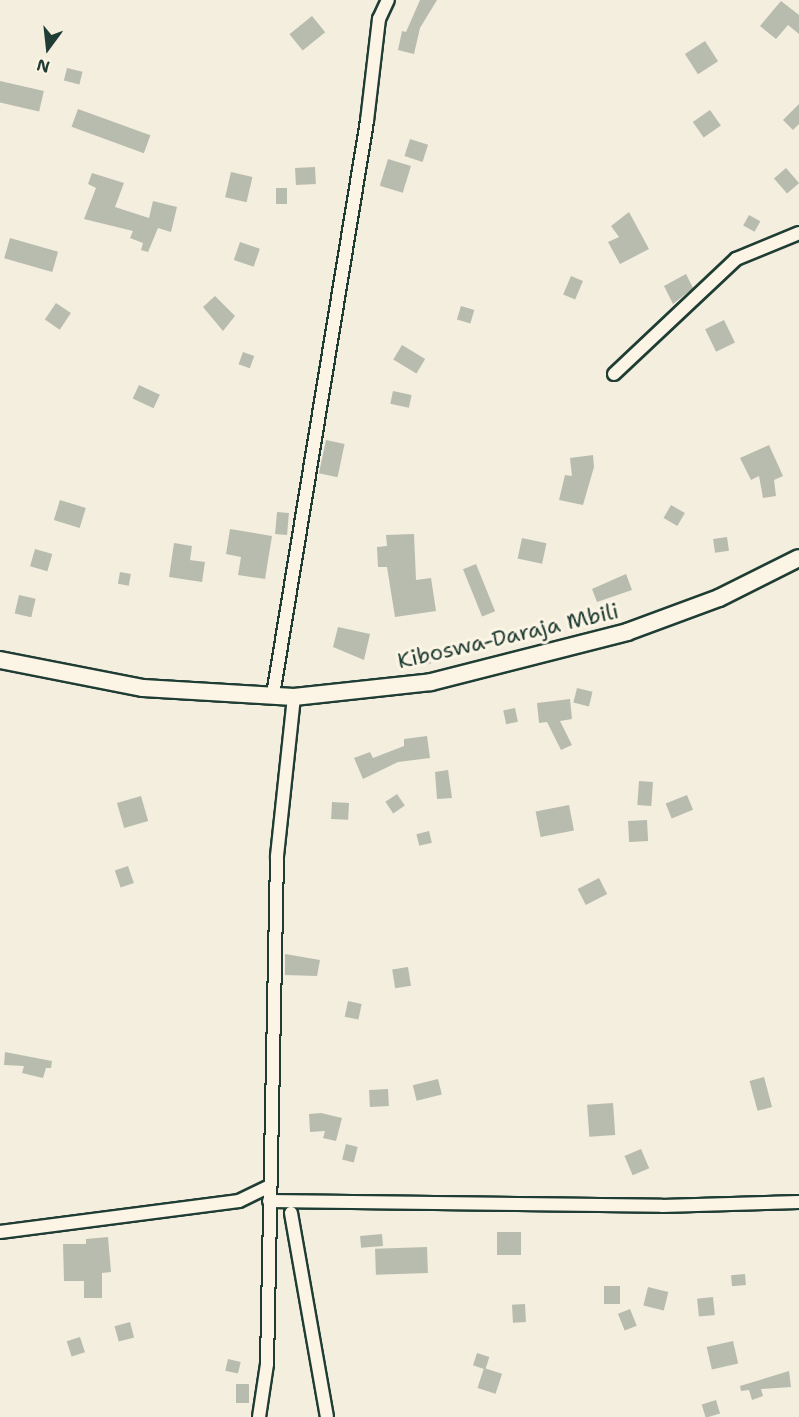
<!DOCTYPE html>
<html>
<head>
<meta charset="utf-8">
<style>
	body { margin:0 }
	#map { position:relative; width:799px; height:1417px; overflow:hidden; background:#f3eede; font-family:"Shantell Sans",sans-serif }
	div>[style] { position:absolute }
	.building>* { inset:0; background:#b8bcae; transform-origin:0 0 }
	.roads { filter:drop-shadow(2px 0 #1f3d34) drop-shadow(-2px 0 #1f3d34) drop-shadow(0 2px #1f3d34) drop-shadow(0 -2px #1f3d34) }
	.street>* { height:12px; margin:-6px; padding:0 6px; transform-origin:6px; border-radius:6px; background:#fcf5e5 }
	.secondary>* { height:16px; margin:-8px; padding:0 8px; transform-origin:8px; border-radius:8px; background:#fcf5e5 }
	span { translate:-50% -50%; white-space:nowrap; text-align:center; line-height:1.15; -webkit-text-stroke:6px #fcf5e5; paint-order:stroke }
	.street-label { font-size:22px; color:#1f3d34 }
	.north { position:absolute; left:18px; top:18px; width:60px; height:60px; -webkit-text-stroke:4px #fcf5e5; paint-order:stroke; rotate:195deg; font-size:16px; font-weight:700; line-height:24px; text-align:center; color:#1f3d34 }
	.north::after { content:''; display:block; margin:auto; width:21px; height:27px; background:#1f3d34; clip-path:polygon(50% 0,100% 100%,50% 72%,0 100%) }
</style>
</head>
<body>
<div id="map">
	<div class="building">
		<i style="clip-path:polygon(420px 0,437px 0,420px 28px,414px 54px,398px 50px,402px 31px,406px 32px)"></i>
		<i style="clip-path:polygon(781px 1px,799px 15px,799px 34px,788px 25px,776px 39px,760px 26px)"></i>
		<i style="left:312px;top:16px;width:21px;height:29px;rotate:51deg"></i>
		<i style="left:705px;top:41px;width:24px;height:24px;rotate:57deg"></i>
		<i style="left:67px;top:68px;width:16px;height:13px;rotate:14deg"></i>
		<i style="left:0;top:81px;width:45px;height:21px;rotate:13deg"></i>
		<i style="clip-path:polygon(799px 104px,799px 124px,793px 130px,783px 120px)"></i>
		<i style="left:78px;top:109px;width:77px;height:19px;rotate:20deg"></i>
		<i style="left:710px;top:110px;width:19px;height:21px;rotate:55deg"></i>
		<i style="left:410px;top:139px;width:19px;height:18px;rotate:18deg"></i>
		<i style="left:388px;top:159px;width:24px;height:28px;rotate:17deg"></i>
		<i style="left:315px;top:167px;width:17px;height:20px;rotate:87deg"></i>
		<i style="left:786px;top:168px;width:20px;height:16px;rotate:49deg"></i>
		<i style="left:231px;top:172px;width:22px;height:26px;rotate:13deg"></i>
		<i style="clip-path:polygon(92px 173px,124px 183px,115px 207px,149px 218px,153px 201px,177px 207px,171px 232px,158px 228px,148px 252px,141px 250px,143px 243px,130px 238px,133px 231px,84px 219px,96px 188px,88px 184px)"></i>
		<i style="left:276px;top:188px;width:11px;height:16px"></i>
		<i style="clip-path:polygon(629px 212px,649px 249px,620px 264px,608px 242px,619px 237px,611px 226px)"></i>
		<i style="left:749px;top:215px;width:13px;height:12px;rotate:29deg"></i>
		<i style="left:10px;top:238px;width:50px;height:21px;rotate:16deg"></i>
		<i style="left:240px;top:242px;width:21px;height:19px;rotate:19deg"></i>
		<i style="clip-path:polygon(686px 274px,693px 288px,673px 304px,664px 286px)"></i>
		<i style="left:571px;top:276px;width:13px;height:20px;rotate:23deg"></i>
		<i style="clip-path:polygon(215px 296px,235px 316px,223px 331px,203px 307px)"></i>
		<i style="left:56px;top:303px;width:18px;height:20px;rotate:34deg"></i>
		<i style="left:461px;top:306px;width:14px;height:14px;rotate:17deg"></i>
		<i style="left:724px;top:320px;width:25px;height:21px;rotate:64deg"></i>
		<i style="left:402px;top:345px;width:27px;height:17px;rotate:31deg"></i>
		<i style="left:243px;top:352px;width:12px;height:13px;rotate:20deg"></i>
		<i style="left:139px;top:385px;width:23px;height:15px;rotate:25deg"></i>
		<i style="left:393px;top:391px;width:19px;height:13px;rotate:12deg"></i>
		<i style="left:326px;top:440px;width:19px;height:34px;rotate:12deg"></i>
		<i style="clip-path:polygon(769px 445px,783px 476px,774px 480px,776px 496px,763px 498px,759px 476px,751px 480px,740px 458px)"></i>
		<i style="clip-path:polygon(593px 455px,594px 467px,583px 505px,559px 500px,565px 475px,572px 476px,570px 458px)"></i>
		<i style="left:60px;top:500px;width:27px;height:21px;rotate:17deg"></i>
		<i style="left:671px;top:505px;width:16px;height:15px;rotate:30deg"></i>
		<i style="left:277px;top:512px;width:12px;height:22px;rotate:5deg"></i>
		<i style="clip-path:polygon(230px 529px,272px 536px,265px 579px,238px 575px,241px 557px,226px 554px)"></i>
		<i style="clip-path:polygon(414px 534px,416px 580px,431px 578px,436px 611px,395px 617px,387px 567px,378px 567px,377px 547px,387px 546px,386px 535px)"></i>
		<i style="left:727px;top:537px;width:14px;height:14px;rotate:82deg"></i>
		<i style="left:522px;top:538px;width:25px;height:21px;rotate:12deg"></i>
		<i style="clip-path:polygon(174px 543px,192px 546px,190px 560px,205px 562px,202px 582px,169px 577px)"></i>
		<i style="left:35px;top:549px;width:18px;height:18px;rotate:16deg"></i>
		<i style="left:476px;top:564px;width:51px;height:14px;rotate:68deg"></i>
		<i style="left:120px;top:572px;width:11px;height:12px;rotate:10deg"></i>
		<i style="clip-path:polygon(626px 574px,632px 590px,597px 602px,592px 589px)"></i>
		<i style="left:19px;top:595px;width:17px;height:19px;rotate:13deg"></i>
		<i style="clip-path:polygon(338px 627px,370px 634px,364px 660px,333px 647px)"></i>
		<i style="left:428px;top:649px;width:15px;height:19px;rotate:79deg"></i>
		<i style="left:577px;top:688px;width:16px;height:15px;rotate:14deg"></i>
		<i style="clip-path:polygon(570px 699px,572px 719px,560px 721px,572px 745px,561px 750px,547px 722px,539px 723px,537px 703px)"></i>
		<i style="left:515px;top:708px;width:14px;height:12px;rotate:78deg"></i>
		<i style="clip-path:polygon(427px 736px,430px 758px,398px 762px,363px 779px,354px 758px,370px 752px,373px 758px,404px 746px,404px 739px)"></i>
		<i style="clip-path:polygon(448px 770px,452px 798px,437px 799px,435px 772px)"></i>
		<i style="left:639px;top:781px;width:14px;height:24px;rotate:4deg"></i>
		<i style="left:397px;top:794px;width:14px;height:14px;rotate:56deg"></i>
		<i style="left:687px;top:795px;width:16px;height:23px;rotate:68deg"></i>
		<i style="left:141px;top:796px;width:26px;height:25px;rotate:74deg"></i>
		<i style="left:332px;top:802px;width:17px;height:17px;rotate:3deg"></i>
		<i style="left:569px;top:805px;width:26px;height:34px;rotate:79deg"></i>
		<i style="left:647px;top:820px;width:21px;height:19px;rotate:87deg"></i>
		<i style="left:429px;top:831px;width:12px;height:13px;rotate:76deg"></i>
		<i style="left:128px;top:866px;width:18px;height:14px;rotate:71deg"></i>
		<i style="left:599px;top:878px;width:18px;height:24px;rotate:63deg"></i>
		<i style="clip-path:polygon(285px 954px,320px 960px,317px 976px,285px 975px)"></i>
		<i style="left:408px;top:967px;width:19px;height:16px;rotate:81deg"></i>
		<i style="left:348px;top:1001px;width:14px;height:16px;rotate:12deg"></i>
		<i style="clip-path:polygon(5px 1052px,52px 1061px,51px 1068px,46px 1068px,43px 1078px,22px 1073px,24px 1066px,4px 1065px)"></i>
		<i style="left:764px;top:1077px;width:31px;height:15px;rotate:75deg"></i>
		<i style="left:438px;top:1079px;width:16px;height:26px;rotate:76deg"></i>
		<i style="left:388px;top:1089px;width:17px;height:19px;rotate:87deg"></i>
		<i style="left:613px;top:1103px;width:32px;height:26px;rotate:86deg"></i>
		<i style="clip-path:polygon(321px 1113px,342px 1118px,336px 1141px,323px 1138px,325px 1131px,310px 1132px,309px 1114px)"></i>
		<i style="left:346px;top:1144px;width:12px;height:16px;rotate:14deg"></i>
		<i style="left:641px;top:1149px;width:21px;height:18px;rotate:67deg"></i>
		<i style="left:497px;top:1232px;width:24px;height:23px"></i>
		<i style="left:382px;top:1234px;width:12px;height:22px;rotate:85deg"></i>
		<i style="clip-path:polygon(108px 1237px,111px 1272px,102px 1273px,102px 1298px,84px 1298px,84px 1281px,64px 1281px,63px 1244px,86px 1244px,86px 1239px)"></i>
		<i style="left:427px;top:1247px;width:26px;height:52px;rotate:88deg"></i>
		<i style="left:745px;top:1274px;width:11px;height:14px;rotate:85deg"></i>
		<i style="left:604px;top:1286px;width:16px;height:18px"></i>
		<i style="left:648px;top:1287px;width:21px;height:19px;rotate:14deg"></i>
		<i style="left:713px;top:1297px;width:18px;height:16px;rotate:84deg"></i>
		<i style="left:525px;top:1304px;width:18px;height:13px;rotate:87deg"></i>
		<i style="left:630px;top:1309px;width:18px;height:13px;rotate:68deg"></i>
		<i style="left:130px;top:1322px;width:16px;height:16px;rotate:75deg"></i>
		<i style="left:80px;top:1337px;width:16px;height:14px;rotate:72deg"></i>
		<i style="left:733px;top:1341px;width:23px;height:27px;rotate:77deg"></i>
		<i style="left:477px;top:1353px;width:13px;height:13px;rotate:18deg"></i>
		<i style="left:228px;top:1359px;width:13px;height:12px;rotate:13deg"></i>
		<i style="left:484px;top:1368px;width:19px;height:21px;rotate:18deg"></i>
		<i style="clip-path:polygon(789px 1371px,791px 1387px,761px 1389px,763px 1396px,752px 1400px,749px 1390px,741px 1391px,740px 1386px)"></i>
		<i style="left:236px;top:1384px;width:13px;height:19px"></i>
		<i style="left:716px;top:1400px;width:14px;height:15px;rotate:73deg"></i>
	</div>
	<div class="roads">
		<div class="street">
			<i style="left:614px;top:374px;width:168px;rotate:-43.3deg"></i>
			<i style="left:736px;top:259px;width:68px;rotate:-22.4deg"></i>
			<i style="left:273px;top:695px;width:582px;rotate:-80.7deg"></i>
			<i style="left:367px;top:121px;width:103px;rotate:-83.3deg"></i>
			<i style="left:379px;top:19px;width:21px;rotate:-65deg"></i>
			<i style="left:269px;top:1201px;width:393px;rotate:0.7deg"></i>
			<i style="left:662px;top:1206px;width:137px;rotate:-1.7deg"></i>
			<i style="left:291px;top:1213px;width:207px;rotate:80deg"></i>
			<i style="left:0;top:1232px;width:241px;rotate:-7.4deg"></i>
			<i style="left:239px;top:1201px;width:34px;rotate:-26deg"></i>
			<i style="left:259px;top:1417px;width:54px;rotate:-81.4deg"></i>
			<i style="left:267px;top:1364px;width:508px;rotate:-88.87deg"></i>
			<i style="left:277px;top:856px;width:160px;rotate:-83.9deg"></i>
		</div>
		<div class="secondary">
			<i style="left:0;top:660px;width:146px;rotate:11.1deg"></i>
			<i style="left:143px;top:688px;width:151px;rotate:3.4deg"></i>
			<i style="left:294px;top:697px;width:138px;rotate:-6.2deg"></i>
			<i style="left:431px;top:682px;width:202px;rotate:-14.3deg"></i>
			<i style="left:627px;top:632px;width:98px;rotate:-20.3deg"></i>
			<i style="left:719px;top:598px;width:89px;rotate:-26.6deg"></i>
		</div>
	</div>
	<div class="street-label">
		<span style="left:508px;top:636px;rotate:-13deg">Kiboswa-Daraja Mbili</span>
	</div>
	<div class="north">N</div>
</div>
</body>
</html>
